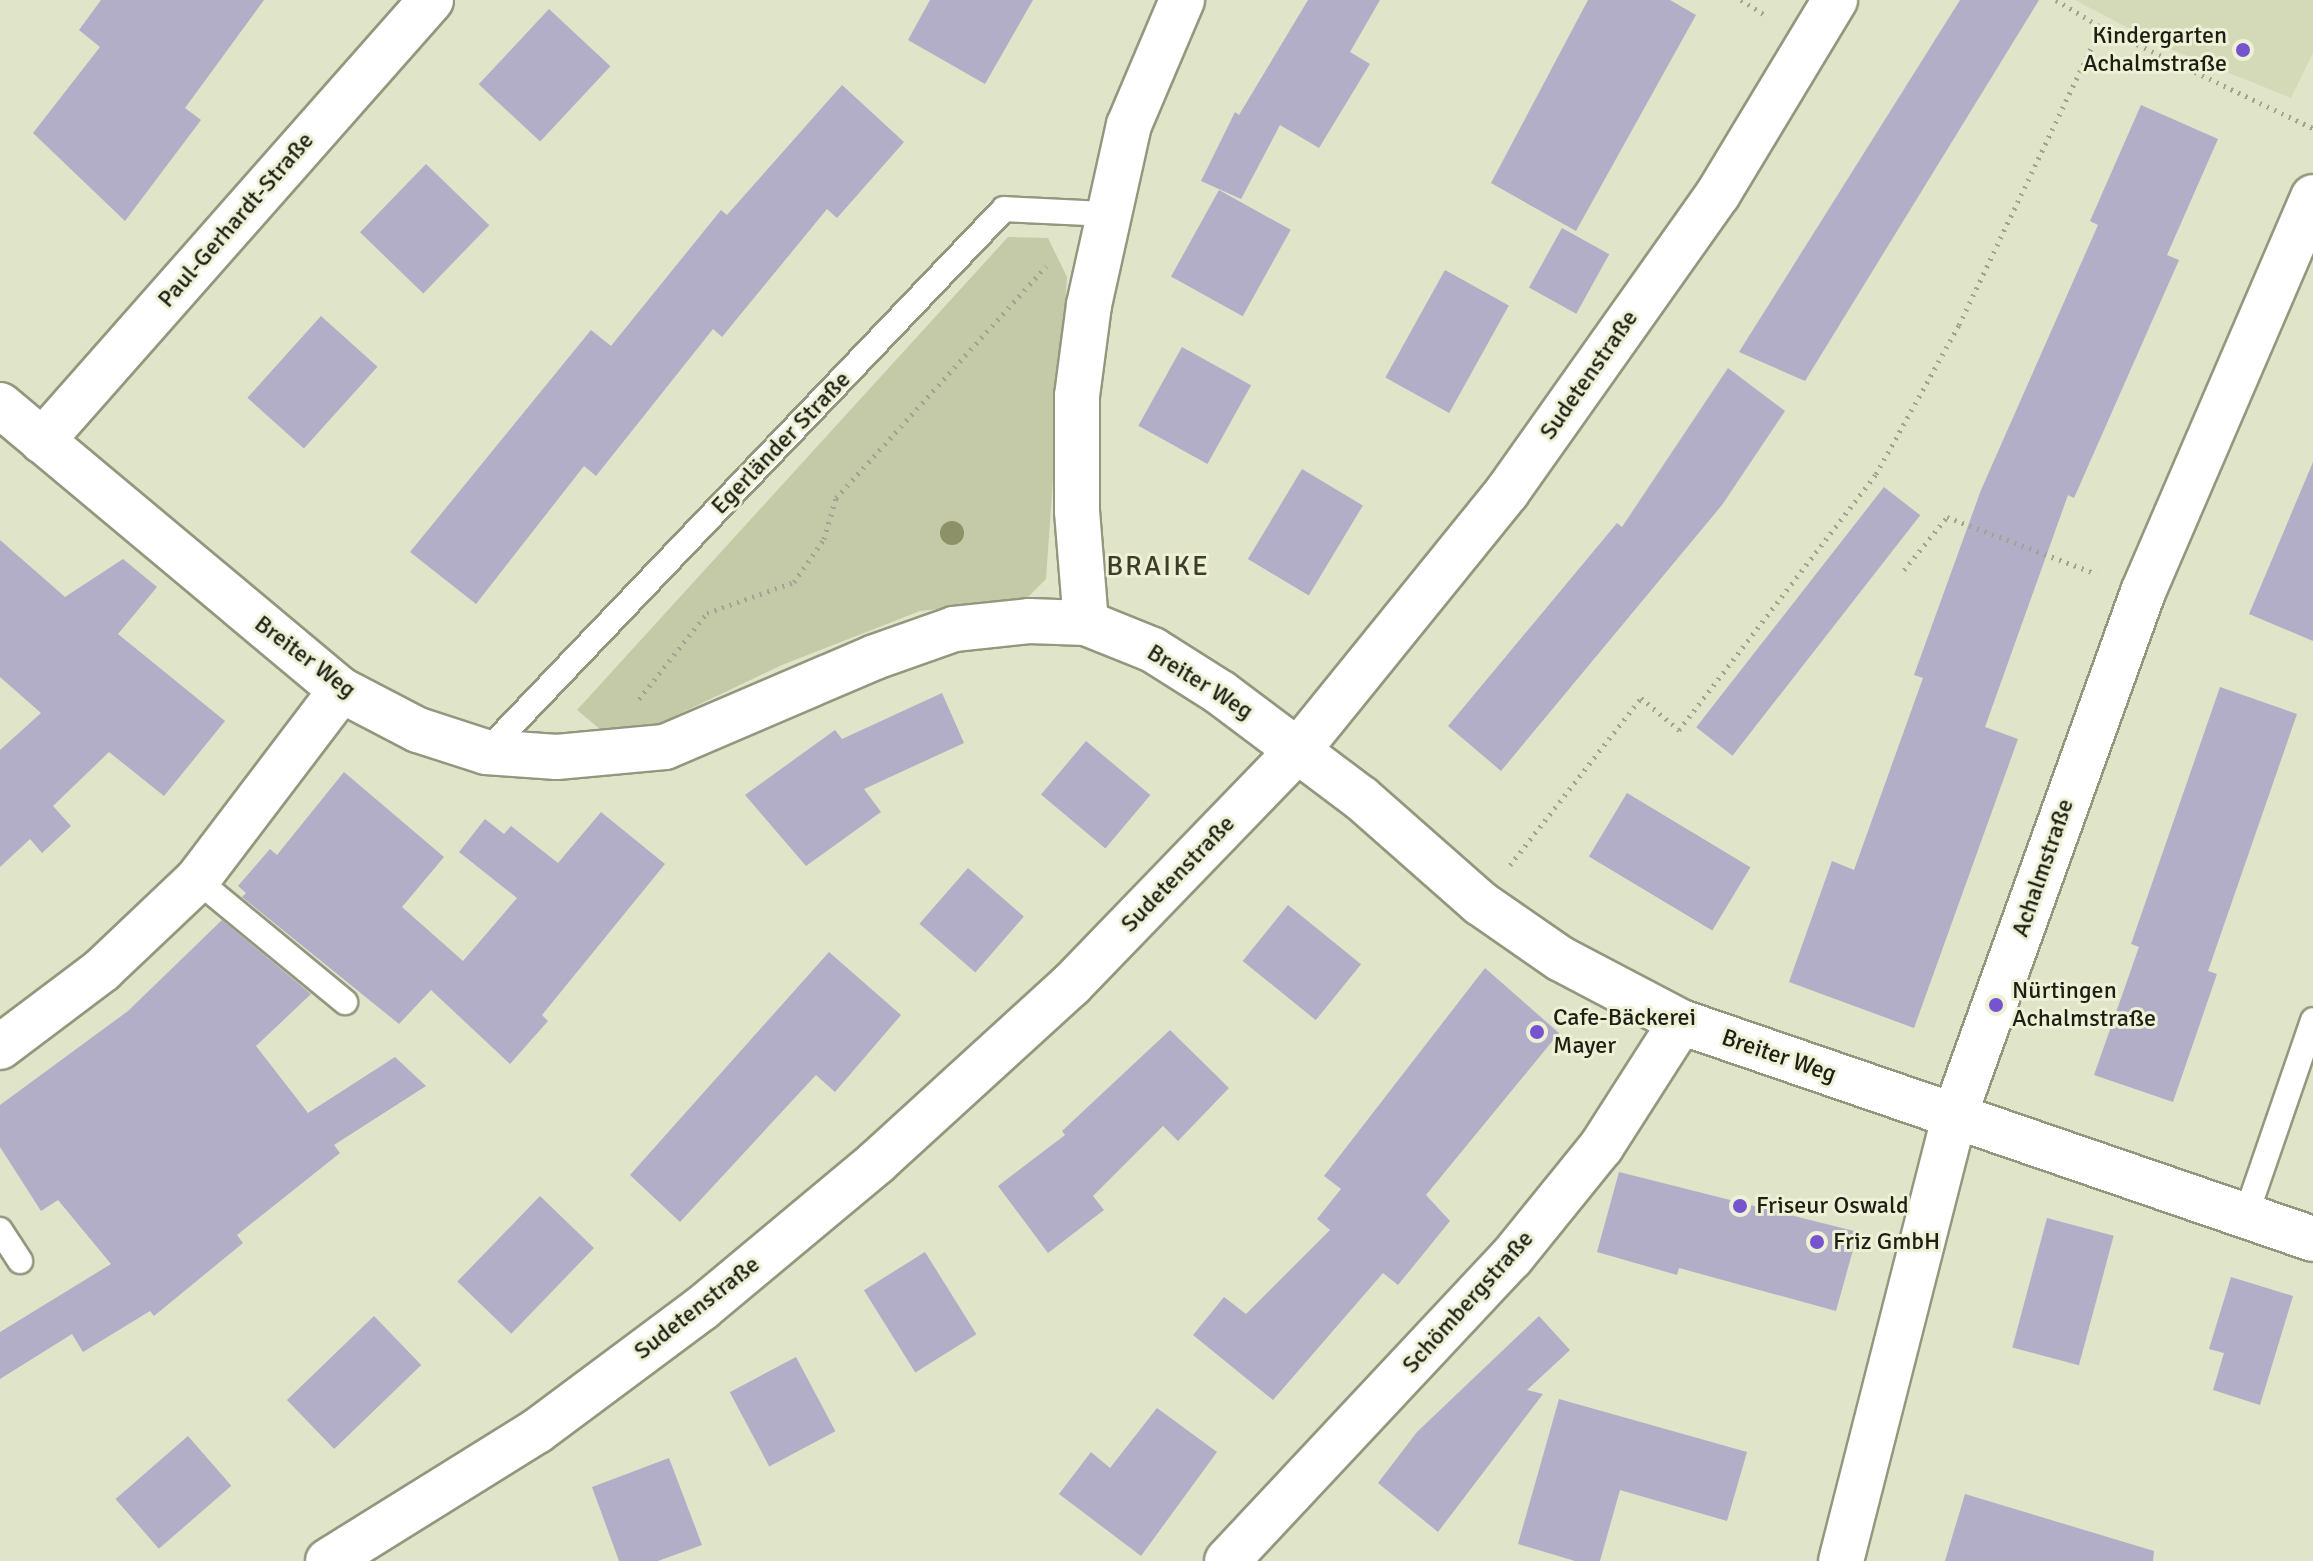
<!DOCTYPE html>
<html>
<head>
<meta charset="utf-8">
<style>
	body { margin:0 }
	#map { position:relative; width:2313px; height:1561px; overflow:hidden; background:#e0e4c9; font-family:Signika,sans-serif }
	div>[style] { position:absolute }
	.built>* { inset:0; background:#d4d9b8 }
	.green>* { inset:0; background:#c4c9a8 }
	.building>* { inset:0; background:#b2aec7; transform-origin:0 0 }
	.path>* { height:5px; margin-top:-2.5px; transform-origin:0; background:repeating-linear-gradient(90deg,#a1a48f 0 2px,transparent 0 8px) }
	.roads { filter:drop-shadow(2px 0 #94977e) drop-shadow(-2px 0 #94977e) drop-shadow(0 2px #94977e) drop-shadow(0 -2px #94977e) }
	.service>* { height:24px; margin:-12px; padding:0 12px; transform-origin:12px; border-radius:12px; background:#fff }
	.minor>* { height:44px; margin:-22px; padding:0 22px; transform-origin:22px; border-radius:22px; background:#fff }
	.trees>* { width:24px; height:24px; margin:-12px; border-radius:50%; background:#8d9167 }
	.dots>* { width:22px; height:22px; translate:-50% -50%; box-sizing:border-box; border:4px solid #eef1d6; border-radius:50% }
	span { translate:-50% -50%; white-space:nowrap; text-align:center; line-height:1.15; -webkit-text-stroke:6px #eef1d6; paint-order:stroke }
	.poi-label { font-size:24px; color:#1d1f15 }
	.right { translate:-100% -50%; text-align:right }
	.left { translate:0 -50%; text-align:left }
	.street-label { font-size:24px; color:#1d1f15 }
	.quarter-label { font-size:28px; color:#3b3e28; letter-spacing:2px }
</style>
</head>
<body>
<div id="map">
	<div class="built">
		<i style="clip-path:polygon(2075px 0,2313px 0,2313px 53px,2291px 98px,2165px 47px)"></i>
	</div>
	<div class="green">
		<i style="clip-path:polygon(1008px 237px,1048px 238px,1067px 277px,1046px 579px,1026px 599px,920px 611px,782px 665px,658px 724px,601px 730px,577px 710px)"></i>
	</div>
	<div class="building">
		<i style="clip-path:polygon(101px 0,264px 0,185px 108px,201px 120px,125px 221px,33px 133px,100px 47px,79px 30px)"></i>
		<i style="clip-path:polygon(930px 0,1033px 0,985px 84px,908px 40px)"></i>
		<i style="clip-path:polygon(1308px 0,1380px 0,1350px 52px,1370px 64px,1319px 148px,1280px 125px,1241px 199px,1201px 181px,1235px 112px,1239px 115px)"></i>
		<i style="clip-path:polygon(1588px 0,1670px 0,1696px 15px,1576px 231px,1491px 183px)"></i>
		<i style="clip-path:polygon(1960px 0,2039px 0,1805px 381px,1739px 352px)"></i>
		<i style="left:549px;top:9px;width:84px;height:103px;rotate:43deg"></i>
		<i style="clip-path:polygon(842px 85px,904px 142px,837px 218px,827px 209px,722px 337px,713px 329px,596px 476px,584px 466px,476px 604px,410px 552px,591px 330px,611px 346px,721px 210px,727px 215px)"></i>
		<i style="clip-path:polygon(2141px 105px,2218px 139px,2167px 255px,2179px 260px,2074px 498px,2068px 495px,1985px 727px,2018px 739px,1914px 1028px,1789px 982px,1832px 861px,1854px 870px,1923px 678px,1914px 675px,1981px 490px,2098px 225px,2090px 221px)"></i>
		<i style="left:426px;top:164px;width:88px;height:95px;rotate:44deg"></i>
		<i style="left:1219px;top:190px;width:82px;height:99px;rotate:29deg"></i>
		<i style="left:1562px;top:228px;width:54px;height:68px;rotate:29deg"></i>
		<i style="left:1445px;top:270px;width:73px;height:123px;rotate:29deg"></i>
		<i style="left:321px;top:316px;width:76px;height:110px;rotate:42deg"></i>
		<i style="left:1182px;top:347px;width:79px;height:90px;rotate:29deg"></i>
		<i style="clip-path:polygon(1728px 368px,1785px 411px,1722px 505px,1501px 771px,1448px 726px,1617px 523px,1622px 527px)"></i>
		<i style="clip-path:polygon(2313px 462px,2313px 641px,2249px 614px)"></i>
		<i style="left:1302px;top:469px;width:71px;height:105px;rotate:31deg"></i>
		<i style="left:1884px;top:487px;width:46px;height:305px;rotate:38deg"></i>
		<i style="clip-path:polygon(0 540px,65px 597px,123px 559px,157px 587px,118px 634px,225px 721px,164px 796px,109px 752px,53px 806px,71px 826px,42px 853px,30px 839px,0 867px,0 750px,41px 713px,0 677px)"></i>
		<i style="clip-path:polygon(2220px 687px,2297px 714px,2208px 971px,2217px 974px,2173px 1102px,2094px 1075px,2139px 947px,2131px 944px)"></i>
		<i style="clip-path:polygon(942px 693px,964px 743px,864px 789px,881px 812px,806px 866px,745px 795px,835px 730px,842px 739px)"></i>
		<i style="left:1086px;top:741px;width:84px;height:70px;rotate:40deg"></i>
		<i style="clip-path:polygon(344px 772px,444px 857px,402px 907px,463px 961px,517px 898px,459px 852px,485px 819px,504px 834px,511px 826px,558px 863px,601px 812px,665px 864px,542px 1015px,548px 1021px,510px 1064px,431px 990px,399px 1024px,242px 897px,246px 893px,238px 886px,270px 849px,277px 855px)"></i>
		<i style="left:1627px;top:793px;width:144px;height:74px;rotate:31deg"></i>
		<i style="left:968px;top:868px;width:74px;height:74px;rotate:41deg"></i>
		<i style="left:1288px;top:905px;width:94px;height:72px;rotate:39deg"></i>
		<i style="clip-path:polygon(222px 920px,311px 994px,256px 1046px,308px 1113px,395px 1057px,426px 1086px,334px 1145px,340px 1153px,237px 1235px,243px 1243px,154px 1316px,150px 1311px,83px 1352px,72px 1334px,0 1379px,0 1332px,111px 1264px,58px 1200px,41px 1211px,0 1147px,0 1105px,128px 1011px)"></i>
		<i style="clip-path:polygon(829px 952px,901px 1015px,835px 1092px,816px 1075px,680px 1222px,630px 1175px)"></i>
		<i style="clip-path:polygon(1485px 968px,1559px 1033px,1426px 1195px,1450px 1221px,1398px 1285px,1383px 1273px,1273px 1400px,1193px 1335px,1224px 1297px,1246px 1314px,1330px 1230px,1317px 1219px,1341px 1189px,1324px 1176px)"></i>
		<i style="clip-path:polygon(1170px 1030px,1229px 1088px,1178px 1141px,1163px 1126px,1093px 1196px,1104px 1210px,1048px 1253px,998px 1186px,1065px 1135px,1062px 1131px)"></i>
		<i style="clip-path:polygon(1619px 1172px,1858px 1232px,1836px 1311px,1679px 1268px,1677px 1275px,1597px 1252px)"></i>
		<i style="left:540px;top:1196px;width:75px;height:119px;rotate:44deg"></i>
		<i style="left:2047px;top:1218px;width:69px;height:134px;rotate:15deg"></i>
		<i style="left:925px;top:1252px;width:97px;height:72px;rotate:58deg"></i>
		<i style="clip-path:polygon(2231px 1277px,2293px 1296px,2260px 1405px,2213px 1390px,2224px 1353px,2209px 1349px)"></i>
		<i style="left:374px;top:1316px;width:68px;height:121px;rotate:46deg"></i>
		<i style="clip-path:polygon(1539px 1316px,1570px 1350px,1527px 1390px,1543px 1394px,1438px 1532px,1378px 1483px,1417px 1432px)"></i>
		<i style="left:796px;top:1357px;width:84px;height:75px;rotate:62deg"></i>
		<i style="clip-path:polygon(1559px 1399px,1747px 1452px,1727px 1521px,1620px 1490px,1600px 1561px,1575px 1561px,1518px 1544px)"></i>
		<i style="clip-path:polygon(1157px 1408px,1217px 1452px,1141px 1556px,1059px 1494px,1091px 1452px,1110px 1468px)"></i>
		<i style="left:188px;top:1436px;width:66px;height:96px;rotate:49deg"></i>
		<i style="clip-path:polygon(669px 1458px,702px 1545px,658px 1561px,619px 1561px,592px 1487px)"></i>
		<i style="clip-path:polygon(1965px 1494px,2154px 1551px,2153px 1561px,1945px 1561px)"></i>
	</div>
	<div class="path">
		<i style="left:1741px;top:0;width:31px;rotate:32deg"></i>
		<i style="left:2056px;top:0;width:52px;rotate:31deg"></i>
		<i style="left:2101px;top:27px;width:235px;rotate:25.5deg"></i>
		<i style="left:1904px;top:570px;width:68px;rotate:-50.9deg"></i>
		<i style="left:1947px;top:517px;width:160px;rotate:20.8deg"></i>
		<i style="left:639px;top:699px;width:110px;rotate:-51.7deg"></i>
		<i style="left:707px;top:613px;width:92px;rotate:-19.6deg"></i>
		<i style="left:794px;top:582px;width:52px;rotate:-55.1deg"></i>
		<i style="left:824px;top:539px;width:43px;rotate:-73.7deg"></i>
		<i style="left:836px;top:498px;width:313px;rotate:-47.8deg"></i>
		<i style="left:1510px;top:865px;width:212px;rotate:-51.9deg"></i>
		<i style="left:1641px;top:698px;width:50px;rotate:40.1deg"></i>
		<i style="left:1679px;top:730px;width:323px;rotate:-52.4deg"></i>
		<i style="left:1876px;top:474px;width:171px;rotate:-60.9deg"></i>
		<i style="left:1959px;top:325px;width:330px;rotate:-64.5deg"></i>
	</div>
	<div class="roads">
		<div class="service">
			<i style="left:486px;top:752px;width:750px;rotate:-46.35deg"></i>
			<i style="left:1004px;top:209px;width:103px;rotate:2.8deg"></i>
			<i style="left:197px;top:880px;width:192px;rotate:39.5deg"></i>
			<i style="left:2246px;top:1215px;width:206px;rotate:-71deg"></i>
			<i style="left:0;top:1230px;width:37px;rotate:57deg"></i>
		</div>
		<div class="minor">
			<i style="left:0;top:405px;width:444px;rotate:39.9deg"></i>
			<i style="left:341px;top:690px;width:87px;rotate:27.5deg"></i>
			<i style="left:418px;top:730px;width:71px;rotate:17.9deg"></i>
			<i style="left:486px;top:752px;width:71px;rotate:4deg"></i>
			<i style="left:557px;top:757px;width:108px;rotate:-5.3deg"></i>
			<i style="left:665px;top:747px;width:228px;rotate:-23.2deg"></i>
			<i style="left:875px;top:657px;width:84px;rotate:-19.5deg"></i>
			<i style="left:954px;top:629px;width:75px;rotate:-6.1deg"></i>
			<i style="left:1029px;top:621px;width:57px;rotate:2deg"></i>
			<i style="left:1086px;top:623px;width:72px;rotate:21.9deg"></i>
			<i style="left:1153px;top:650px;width:80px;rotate:32.3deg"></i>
			<i style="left:1221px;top:693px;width:175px;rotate:36.9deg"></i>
			<i style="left:1361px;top:798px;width:159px;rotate:41.4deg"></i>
			<i style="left:1480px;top:903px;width:98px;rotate:34.7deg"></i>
			<i style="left:1561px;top:959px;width:136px;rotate:27.7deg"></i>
			<i style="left:1681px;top:1022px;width:668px;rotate:18.95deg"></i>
			<i style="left:42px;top:441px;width:588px;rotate:-48.58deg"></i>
			<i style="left:1086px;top:623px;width:112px;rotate:-94.6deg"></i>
			<i style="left:1077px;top:511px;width:115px;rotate:-90deg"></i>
			<i style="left:1077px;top:396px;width:92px;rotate:-82.5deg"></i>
			<i style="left:1089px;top:305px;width:184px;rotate:-77.5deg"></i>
			<i style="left:1129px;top:125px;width:136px;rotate:-67deg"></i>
			<i style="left:0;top:1047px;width:128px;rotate:-37deg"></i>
			<i style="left:102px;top:970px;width:131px;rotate:-43.5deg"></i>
			<i style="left:197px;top:880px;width:238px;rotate:-52.8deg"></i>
			<i style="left:328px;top:1561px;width:246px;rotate:-31.9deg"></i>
			<i style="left:537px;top:1431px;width:206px;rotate:-36.7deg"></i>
			<i style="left:702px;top:1308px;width:228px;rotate:-39.8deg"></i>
			<i style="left:877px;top:1162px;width:263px;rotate:-42.4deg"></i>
			<i style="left:1071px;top:985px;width:328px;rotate:-46deg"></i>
			<i style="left:1299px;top:749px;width:331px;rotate:-51deg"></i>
			<i style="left:1507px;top:492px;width:365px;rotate:-54.7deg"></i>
			<i style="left:1718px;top:194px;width:227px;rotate:-58.9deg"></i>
			<i style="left:1227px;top:1561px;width:415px;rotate:-46.9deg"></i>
			<i style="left:1511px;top:1258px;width:143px;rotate:-51deg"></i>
			<i style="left:1601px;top:1147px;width:148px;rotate:-57.4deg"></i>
			<i style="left:1841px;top:1561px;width:458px;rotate:-75.7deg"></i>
			<i style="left:1954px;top:1117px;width:558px;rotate:-70.2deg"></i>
			<i style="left:2143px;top:592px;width:430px;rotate:-66.7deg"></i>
		</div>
	</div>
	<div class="trees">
		<i style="left:952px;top:533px"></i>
	</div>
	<div class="dots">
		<i style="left:2243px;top:50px;background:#7654ce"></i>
		<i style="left:1996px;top:1005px;background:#7654ce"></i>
		<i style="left:1537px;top:1032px;background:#7654ce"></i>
		<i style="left:1740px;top:1206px;background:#7654ce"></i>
		<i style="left:1817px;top:1242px;background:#7654ce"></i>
	</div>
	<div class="poi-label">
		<span class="right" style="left:2227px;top:50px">Kindergarten<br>Achalmstraße</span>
		<span class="left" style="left:2012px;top:1005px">Nürtingen<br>Achalmstraße</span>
		<span class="left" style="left:1553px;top:1032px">Cafe-Bäckerei<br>Mayer</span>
		<span class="left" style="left:1756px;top:1206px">Friseur Oswald</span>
		<span class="left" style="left:1833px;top:1242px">Friz GmbH</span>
	</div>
	<div class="street-label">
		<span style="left:236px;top:220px;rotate:-49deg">Paul-Gerhardt-Straße</span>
		<span style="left:1589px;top:375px;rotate:-55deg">Sudetenstraße</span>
		<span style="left:781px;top:443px;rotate:-46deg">Egerländer Straße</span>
		<span style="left:305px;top:657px;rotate:37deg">Breiter Weg</span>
		<span style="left:1200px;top:682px;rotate:32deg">Breiter Weg</span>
		<span style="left:2043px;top:868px;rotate:-71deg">Achalmstraße</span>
		<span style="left:1178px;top:874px;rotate:-46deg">Sudetenstraße</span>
		<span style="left:1779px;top:1056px;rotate:19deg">Breiter Weg</span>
		<span style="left:1468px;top:1302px;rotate:-48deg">Schömbergstraße</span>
		<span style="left:697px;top:1308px;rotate:-38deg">Sudetenstraße</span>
	</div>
	<div class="quarter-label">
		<span style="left:1158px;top:566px">BRAIKE</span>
	</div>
</div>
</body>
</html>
